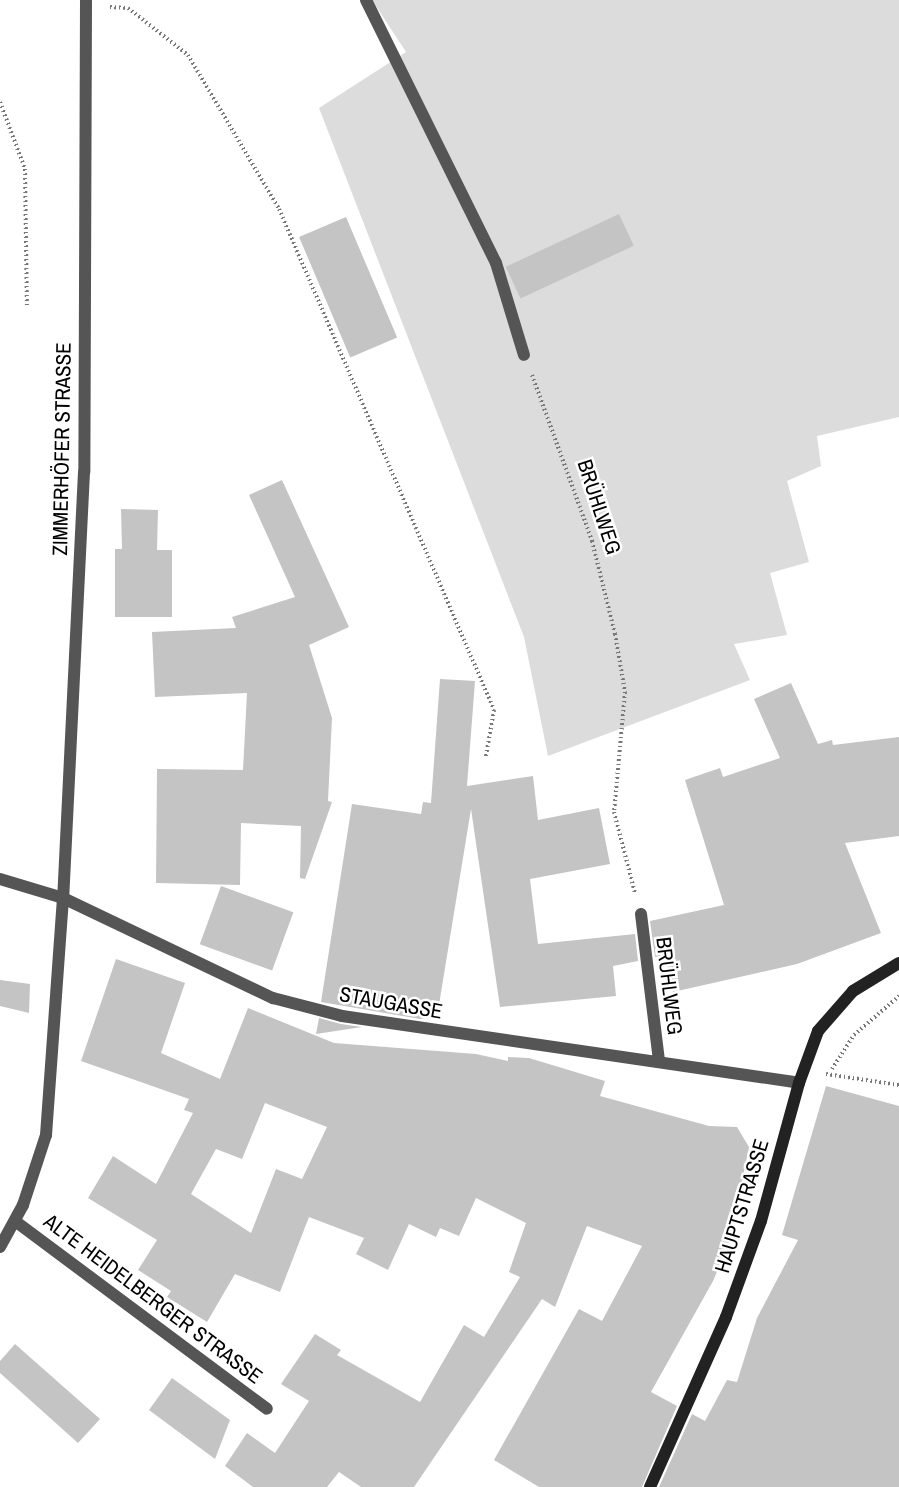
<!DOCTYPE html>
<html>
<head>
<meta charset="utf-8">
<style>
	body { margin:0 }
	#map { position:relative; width:899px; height:1487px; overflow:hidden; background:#fff; font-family:"Archivo Narrow",sans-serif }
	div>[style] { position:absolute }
	.green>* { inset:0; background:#dcdcdc }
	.building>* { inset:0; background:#c4c4c4; transform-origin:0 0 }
	.path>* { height:4px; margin-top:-2px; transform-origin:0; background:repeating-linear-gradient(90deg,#777 0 1.5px,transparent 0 4.5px) }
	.service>* { height:12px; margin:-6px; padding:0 6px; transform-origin:6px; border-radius:6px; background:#555 }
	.minor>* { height:12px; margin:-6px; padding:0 6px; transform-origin:6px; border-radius:6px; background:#555 }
	.tertiary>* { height:12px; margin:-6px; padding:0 6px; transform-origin:6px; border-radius:6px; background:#555 }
	.secondary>* { height:12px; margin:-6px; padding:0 6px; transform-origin:6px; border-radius:6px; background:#222 }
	span { translate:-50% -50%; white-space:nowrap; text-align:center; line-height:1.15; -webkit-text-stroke:5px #fff; paint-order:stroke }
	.street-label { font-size:21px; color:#000 }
</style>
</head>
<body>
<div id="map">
	<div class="green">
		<i style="clip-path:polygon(372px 0,899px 0,899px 417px,817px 436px,821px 466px,787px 481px,809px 562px,770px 573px,787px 635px,734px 644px,750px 680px,548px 756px,524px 637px,319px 108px,406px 52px)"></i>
	</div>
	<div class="building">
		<i style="left:619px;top:214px;width:35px;height:125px;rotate:65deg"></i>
		<i style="left:346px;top:217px;width:131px;height:51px;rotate:67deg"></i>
		<i style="clip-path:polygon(282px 480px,349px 627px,309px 645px,332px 718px,328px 801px,332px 802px,305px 879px,300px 878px,301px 826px,241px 823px,240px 885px,156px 883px,157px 769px,243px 770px,247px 693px,155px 697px,152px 632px,236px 628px,232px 617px,295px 597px,249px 495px)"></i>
		<i style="clip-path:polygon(121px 509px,158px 510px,157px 550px,172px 550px,172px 617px,115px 617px,115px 549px,122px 549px)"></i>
		<i style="clip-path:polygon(440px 679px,475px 681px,467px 786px,533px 776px,538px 820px,599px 808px,610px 864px,530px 879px,538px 944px,635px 934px,638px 961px,613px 966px,616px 996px,500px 1007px,471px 809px,437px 1017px,420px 1019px,321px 1002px,352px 804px,421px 814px,423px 802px,431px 803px)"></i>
		<i style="clip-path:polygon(791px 683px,818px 744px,832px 740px,833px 745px,899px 737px,899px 836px,845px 843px,881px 933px,797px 964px,673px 992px,665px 955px,655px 957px,650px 921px,724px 905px,685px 780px,720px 768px,723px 777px,780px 758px,754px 699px)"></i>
		<i style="left:221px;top:886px;width:77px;height:62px;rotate:20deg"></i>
		<i style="clip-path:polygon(evenodd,116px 959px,185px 983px,161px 1053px,220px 1079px,248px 1008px,334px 1043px,476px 1054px,508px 1061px,508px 1057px,529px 1058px,605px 1081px,600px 1096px,709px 1126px,737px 1127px,749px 1147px,730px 1241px,713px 1281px,651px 1392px,677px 1406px,642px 1487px,539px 1487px,494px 1460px,579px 1309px,602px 1321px,642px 1246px,587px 1226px,555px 1307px,542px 1299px,414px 1487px,361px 1487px,339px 1472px,327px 1487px,253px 1487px,225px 1466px,247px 1433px,275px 1453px,309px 1401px,281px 1384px,315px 1334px,341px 1350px,337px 1355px,420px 1402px,464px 1325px,484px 1337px,520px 1277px,509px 1272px,526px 1223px,476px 1198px,459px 1236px,440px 1228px,436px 1237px,409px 1224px,388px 1270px,356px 1254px,364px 1238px,309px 1217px,280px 1292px,235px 1274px,207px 1322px,167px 1297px,171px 1291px,138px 1270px,157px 1240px,88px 1198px,113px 1156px,156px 1184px,193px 1113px,184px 1110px,189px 1099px,81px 1061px,116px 959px,265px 1103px,327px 1127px,302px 1179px,276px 1169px,251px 1233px,191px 1194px,216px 1149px,242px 1159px,265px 1103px)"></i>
		<i style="clip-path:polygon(0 980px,30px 984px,29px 1013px,0 1006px)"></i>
		<i style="clip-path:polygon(319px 1018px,341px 1024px,362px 1027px,316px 1034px)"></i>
		<i style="clip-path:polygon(826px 1086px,899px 1106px,899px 1487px,659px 1487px,692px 1414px,705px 1421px,727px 1380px,737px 1382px,757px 1318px,798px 1240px,782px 1235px)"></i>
		<i style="clip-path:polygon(15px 1344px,100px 1419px,78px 1443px,0 1373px,0 1361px)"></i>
		<i style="clip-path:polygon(172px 1378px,230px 1420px,215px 1459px,149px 1410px)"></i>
	</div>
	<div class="path">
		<i style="left:110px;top:7px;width:18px;rotate:3deg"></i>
		<i style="left:128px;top:8px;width:76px;rotate:38.1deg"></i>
		<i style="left:188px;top:55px;width:179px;rotate:59.4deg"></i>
		<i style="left:279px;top:209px;width:545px;rotate:66.77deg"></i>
		<i style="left:494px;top:710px;width:47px;rotate:99.9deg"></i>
		<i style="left:0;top:102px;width:72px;rotate:69.5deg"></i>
		<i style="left:25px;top:169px;width:136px;rotate:89.2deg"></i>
		<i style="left:532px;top:375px;width:177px;rotate:70.1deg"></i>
		<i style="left:592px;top:541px;width:96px;rotate:76.1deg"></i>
		<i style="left:615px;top:634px;width:59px;rotate:80.2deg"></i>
		<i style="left:625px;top:692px;width:121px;rotate:95.2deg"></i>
		<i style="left:614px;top:812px;width:84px;rotate:75.5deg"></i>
		<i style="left:832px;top:1069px;width:40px;rotate:-57.1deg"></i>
		<i style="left:854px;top:1035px;width:60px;rotate:-40.9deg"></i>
		<i style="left:826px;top:1074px;width:74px;rotate:8.6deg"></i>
	</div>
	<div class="service">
		<i style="left:366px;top:0;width:293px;rotate:63.7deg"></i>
		<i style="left:496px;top:263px;width:96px;rotate:73.1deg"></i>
		<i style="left:641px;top:914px;width:147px;rotate:83deg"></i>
	</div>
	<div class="minor">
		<i style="left:0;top:879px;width:66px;rotate:16.8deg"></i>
		<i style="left:63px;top:898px;width:238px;rotate:94.1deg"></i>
		<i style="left:46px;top:1135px;width:74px;rotate:108.2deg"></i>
		<i style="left:23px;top:1205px;width:48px;rotate:118.7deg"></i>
		<i style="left:15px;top:1221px;width:314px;rotate:36.7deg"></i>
	</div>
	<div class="tertiary">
		<i style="left:86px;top:0;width:472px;rotate:90.2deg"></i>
		<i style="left:84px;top:472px;width:427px;rotate:92.8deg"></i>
		<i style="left:63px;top:898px;width:233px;rotate:25.5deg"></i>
		<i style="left:273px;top:998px;width:71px;rotate:14.6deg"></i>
		<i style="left:342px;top:1016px;width:462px;rotate:8.3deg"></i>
	</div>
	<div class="secondary">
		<i style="left:650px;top:1487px;width:186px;rotate:-65.9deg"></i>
		<i style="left:726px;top:1317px;width:102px;rotate:-70deg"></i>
		<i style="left:761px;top:1221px;width:143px;rotate:-74.6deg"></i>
		<i style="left:799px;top:1083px;width:55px;rotate:-69.9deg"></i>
		<i style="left:818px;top:1031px;width:53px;rotate:-48.8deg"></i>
		<i style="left:853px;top:991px;width:54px;rotate:-31.3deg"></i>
	</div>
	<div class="street-label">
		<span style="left:62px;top:449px;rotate:-89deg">ZIMMERHÖFER STRASSE</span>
		<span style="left:599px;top:507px;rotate:72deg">BRÜHLWEG</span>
		<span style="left:669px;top:986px;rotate:83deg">BRÜHLWEG</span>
		<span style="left:391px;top:1003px;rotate:10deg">STAUGASSE</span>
		<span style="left:742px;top:1206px;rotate:-73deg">HAUPTSTRASSE</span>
		<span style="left:153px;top:1299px;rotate:37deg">ALTE HEIDELBERGER STRASSE</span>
	</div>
</div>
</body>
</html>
